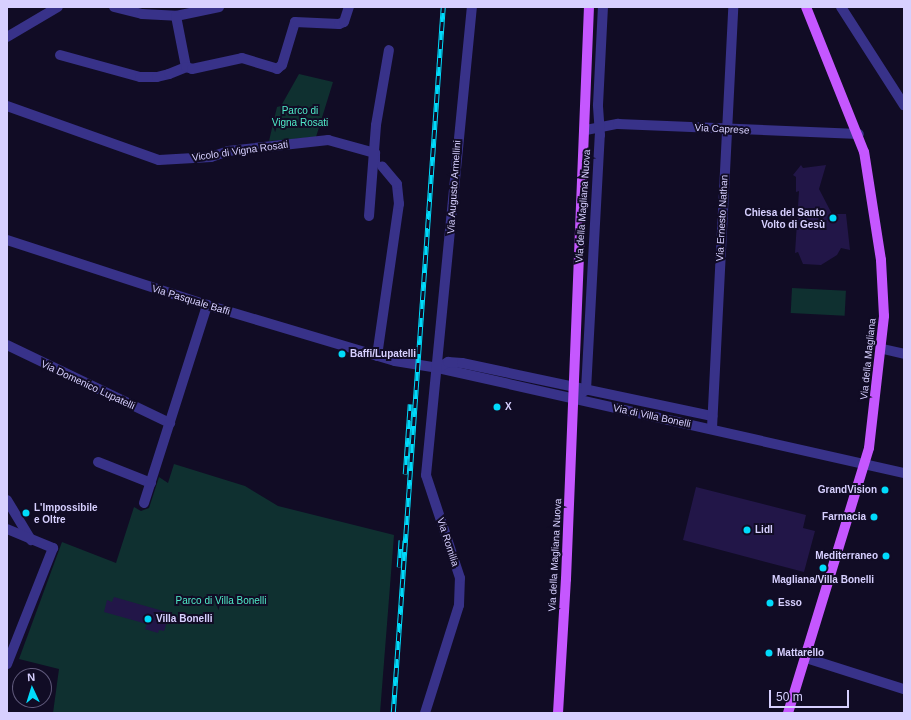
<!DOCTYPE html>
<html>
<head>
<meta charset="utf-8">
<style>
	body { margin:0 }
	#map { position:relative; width:911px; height:720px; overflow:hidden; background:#110c25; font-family:Arial,sans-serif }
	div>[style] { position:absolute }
	.green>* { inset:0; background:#0f3030; transform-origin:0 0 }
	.building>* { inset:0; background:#221648 }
	.minor>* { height:10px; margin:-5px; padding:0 5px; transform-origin:5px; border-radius:5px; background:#383289 }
	.major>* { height:10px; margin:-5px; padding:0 5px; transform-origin:5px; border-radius:5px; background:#c557ff }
	.rail>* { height:4.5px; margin-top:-2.25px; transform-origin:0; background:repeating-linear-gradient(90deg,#110c25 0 9px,#00dbfb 0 18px); box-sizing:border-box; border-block:1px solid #00dbfb }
	.dots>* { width:11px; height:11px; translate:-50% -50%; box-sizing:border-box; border:2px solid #110c25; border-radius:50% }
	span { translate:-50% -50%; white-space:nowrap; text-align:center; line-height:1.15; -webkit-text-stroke:4px #110c25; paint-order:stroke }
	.park-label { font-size:10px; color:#50ebc9 }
	.street-label { font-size:10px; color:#d7d0ff }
	.poi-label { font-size:10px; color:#d7d0ff; font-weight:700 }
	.right { translate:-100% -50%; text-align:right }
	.left { translate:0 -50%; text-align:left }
	.frame { position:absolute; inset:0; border:8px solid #d7d0ff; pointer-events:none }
	.north { position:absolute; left:12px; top:668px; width:40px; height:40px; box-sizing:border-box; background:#110c25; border:1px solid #605a7c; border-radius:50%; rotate:356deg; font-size:11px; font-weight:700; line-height:16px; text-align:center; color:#d7d0ff }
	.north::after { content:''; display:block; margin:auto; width:14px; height:18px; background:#00dbfb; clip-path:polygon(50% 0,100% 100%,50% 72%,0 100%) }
	.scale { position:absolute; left:769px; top:690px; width:80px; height:18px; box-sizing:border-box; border:2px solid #d7d0ff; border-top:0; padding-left:5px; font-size:12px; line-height:14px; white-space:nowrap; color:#d7d0ff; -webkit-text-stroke:3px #110c25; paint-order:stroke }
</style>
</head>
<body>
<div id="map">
	<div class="green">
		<i style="clip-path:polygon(299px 74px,333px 82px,316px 137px,269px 141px,277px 107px,281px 106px)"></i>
		<i style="left:792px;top:288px;width:54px;height:25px;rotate:3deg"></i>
		<i style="clip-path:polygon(174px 464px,245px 486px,278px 506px,394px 535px,380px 713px,53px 713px,59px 669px,19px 659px,62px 542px,116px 563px,134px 507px,141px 511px,149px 508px,159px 477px,168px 483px)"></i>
	</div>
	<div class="building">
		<i style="clip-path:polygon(801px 165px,803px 168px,826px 165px,819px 189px,832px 214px,846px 214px,850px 250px,841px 248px,837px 255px,821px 265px,803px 264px,798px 252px,795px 253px,799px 191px,796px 192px,796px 177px,793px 175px)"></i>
		<i style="clip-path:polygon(696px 487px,806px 515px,803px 528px,815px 531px,804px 572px,683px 540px)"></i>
		<i style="clip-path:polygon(114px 597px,170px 613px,164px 631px,159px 630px,158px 633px,145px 629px,147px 624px,104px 612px,107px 600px,112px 602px)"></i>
	</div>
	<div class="minor">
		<i style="left:114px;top:7px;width:29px;rotate:14deg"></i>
		<i style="left:142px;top:14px;width:34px;rotate:3deg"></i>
		<i style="left:176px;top:16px;width:44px;rotate:-11.8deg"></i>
		<i style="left:841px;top:7px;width:117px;rotate:57.3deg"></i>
		<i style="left:7px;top:37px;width:59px;rotate:-30.5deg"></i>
		<i style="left:60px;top:55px;width:83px;rotate:15.4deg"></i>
		<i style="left:140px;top:77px;width:17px"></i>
		<i style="left:157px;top:77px;width:12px;rotate:-14deg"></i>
		<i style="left:169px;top:74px;width:18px;rotate:-22deg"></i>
		<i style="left:186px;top:67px;width:52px;rotate:-101.1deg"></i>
		<i style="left:186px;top:67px;width:6px;rotate:18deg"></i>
		<i style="left:192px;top:69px;width:51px;rotate:-12.4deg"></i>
		<i style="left:242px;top:58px;width:37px;rotate:17deg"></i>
		<i style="left:277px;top:69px;width:6px;rotate:-39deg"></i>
		<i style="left:282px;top:65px;width:45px;rotate:-73.2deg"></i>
		<i style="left:295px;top:22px;width:44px;rotate:2.6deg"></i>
		<i style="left:339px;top:24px;width:5px;rotate:-22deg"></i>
		<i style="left:344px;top:22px;width:16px;rotate:-72deg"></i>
		<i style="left:7px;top:106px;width:161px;rotate:19.6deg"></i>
		<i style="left:159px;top:160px;width:52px;rotate:-3.3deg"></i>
		<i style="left:211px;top:157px;width:18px;rotate:-19deg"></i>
		<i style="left:228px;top:151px;width:101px;rotate:-6.3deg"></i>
		<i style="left:328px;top:140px;width:49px;rotate:15.5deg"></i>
		<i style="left:375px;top:153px;width:10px;rotate:90deg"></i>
		<i style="left:586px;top:130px;width:33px;rotate:-11deg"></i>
		<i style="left:618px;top:124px;width:241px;rotate:2.4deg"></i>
		<i style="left:369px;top:216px;width:91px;rotate:-85.6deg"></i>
		<i style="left:376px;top:125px;width:76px;rotate:-80.2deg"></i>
		<i style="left:7px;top:240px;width:210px;rotate:18deg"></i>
		<i style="left:207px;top:305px;width:196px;rotate:16.6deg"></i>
		<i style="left:395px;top:361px;width:44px;rotate:9.2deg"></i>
		<i style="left:438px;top:368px;width:478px;rotate:12.7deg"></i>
		<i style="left:7px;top:345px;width:181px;rotate:25.6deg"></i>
		<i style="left:883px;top:349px;width:22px;rotate:13deg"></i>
		<i style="left:377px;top:356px;width:154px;rotate:-81.8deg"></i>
		<i style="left:399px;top:204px;width:20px;rotate:-96deg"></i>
		<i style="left:397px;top:184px;width:23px;rotate:-130deg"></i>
		<i style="left:438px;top:368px;width:12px;rotate:-31deg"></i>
		<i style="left:448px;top:362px;width:14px;rotate:4deg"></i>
		<i style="left:462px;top:363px;width:256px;rotate:12deg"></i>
		<i style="left:572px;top:399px;width:17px;rotate:-33deg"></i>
		<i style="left:586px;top:390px;width:255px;rotate:-86.9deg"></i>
		<i style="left:600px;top:135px;width:30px;rotate:-94deg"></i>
		<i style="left:598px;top:105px;width:98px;rotate:-87.1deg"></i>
		<i style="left:712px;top:428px;width:422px;rotate:-87.1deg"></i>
		<i style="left:98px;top:462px;width:57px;rotate:21.6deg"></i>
		<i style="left:7px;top:500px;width:47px;rotate:59deg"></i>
		<i style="left:144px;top:503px;width:208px;rotate:-72.3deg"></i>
		<i style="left:7px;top:529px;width:50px;rotate:22.4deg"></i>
		<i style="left:53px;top:548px;width:125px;rotate:111.6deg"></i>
		<i style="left:806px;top:658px;width:103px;rotate:17.6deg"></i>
		<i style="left:425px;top:713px;width:113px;rotate:-72.5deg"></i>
		<i style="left:459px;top:605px;width:27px;rotate:-88deg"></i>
		<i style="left:460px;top:578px;width:108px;rotate:-108.3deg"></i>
		<i style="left:426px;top:475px;width:470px;rotate:-84.4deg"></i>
	</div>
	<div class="major">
		<i style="left:558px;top:713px;width:134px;rotate:-86.6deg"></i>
		<i style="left:566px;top:579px;width:572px;rotate:-87.7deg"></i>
		<i style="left:788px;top:713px;width:277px;rotate:-73deg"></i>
		<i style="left:869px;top:448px;width:133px;rotate:-83.5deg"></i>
		<i style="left:884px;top:316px;width:56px;rotate:-93.1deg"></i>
		<i style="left:881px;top:260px;width:109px;rotate:-98.9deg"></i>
		<i style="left:864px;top:152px;width:156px;rotate:-111.8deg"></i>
	</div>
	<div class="rail">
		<i style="left:405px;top:474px;width:70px;rotate:-85.9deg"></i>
		<i style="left:399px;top:567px;width:27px;rotate:-86deg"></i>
		<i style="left:393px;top:713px;width:708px;rotate:-85.95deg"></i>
	</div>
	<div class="dots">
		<i style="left:833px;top:218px;background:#00dbfb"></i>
		<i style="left:342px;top:354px;background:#00dbfb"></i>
		<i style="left:497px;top:407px;background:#00dbfb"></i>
		<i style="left:885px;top:490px;background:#00dbfb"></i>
		<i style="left:26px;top:513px;background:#00dbfb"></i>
		<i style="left:874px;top:517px;background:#00dbfb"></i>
		<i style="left:747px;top:530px;background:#00dbfb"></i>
		<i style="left:886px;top:556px;background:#00dbfb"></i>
		<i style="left:823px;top:568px;background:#00dbfb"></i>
		<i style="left:770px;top:603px;background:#00dbfb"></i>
		<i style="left:148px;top:619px;background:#00dbfb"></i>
		<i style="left:769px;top:653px;background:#00dbfb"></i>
	</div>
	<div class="park-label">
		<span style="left:300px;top:116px">Parco di<br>Vigna Rosati</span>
		<span style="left:221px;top:601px">Parco di Villa Bonelli</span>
	</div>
	<div class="street-label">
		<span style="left:722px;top:129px;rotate:3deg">Via Caprese</span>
		<span style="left:240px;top:151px;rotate:-8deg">Vicolo di Vigna Rosati</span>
		<span style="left:454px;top:187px;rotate:-86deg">Via Augusto Armellini</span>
		<span style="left:583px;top:206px;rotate:-86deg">Via della Magliana Nuova</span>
		<span style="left:722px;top:218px;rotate:-87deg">Via Ernesto Nathan</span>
		<span style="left:191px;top:300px;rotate:17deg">Via Pasquale Baffi</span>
		<span style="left:868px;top:359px;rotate:-84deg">Via della Magliana</span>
		<span style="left:88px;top:385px;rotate:25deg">Via Domenico Lupatelli</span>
		<span style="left:652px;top:416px;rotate:12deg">Via di Villa Bonelli</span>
		<span style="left:448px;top:542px;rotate:72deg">Via Romilia</span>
		<span style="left:555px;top:555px;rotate:-87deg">Via della Magliana Nuova</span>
	</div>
	<div class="poi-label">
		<span class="right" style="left:825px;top:218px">Chiesa del Santo<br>Volto di Gesù</span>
		<span class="left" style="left:350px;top:354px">Baffi/Lupatelli</span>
		<span class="left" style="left:505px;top:407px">X</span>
		<span class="right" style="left:877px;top:490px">GrandVision</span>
		<span class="left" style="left:34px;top:513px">L'Impossibile<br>e Oltre</span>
		<span class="right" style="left:866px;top:517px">Farmacia</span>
		<span class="left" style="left:755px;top:530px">Lidl</span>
		<span class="right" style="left:878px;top:556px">Mediterraneo</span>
		<span style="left:823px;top:580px">Magliana/Villa Bonelli</span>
		<span class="left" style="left:778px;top:603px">Esso</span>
		<span class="left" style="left:156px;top:619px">Villa Bonelli</span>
		<span class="left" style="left:777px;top:653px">Mattarello</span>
	</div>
	<div class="frame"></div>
	<div class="north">N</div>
	<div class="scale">50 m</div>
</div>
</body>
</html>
